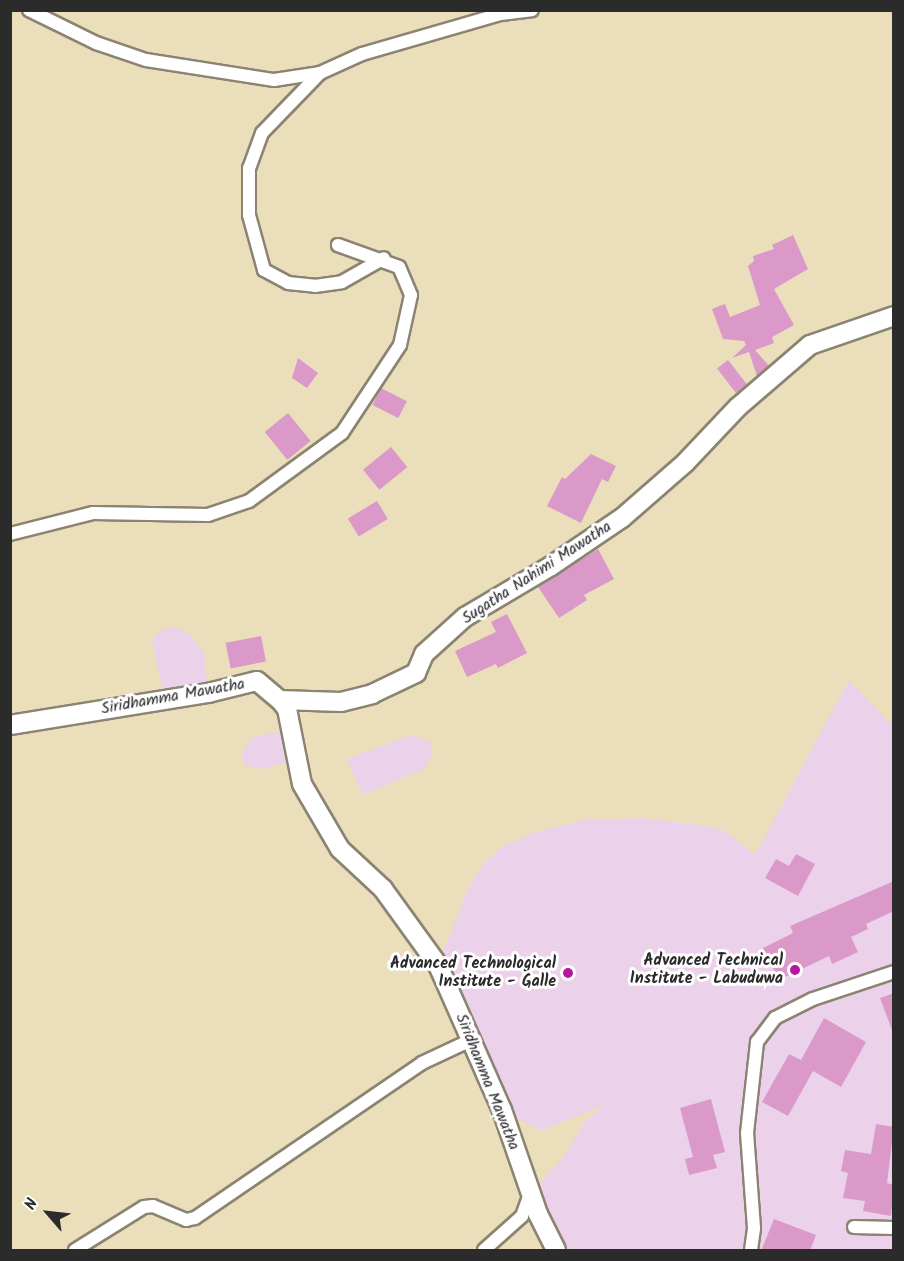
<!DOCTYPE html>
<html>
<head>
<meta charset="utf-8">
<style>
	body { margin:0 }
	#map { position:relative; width:904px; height:1261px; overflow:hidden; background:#ebdeba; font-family:Kalam,sans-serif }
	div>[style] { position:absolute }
	.built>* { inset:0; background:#ecd1ea }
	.building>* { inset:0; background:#db99ca; transform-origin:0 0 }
	.roads { filter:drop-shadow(2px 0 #8b8472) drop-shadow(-2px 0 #8b8472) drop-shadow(0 2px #8b8472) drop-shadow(0 -2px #8b8472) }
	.street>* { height:12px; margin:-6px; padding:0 6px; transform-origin:6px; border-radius:6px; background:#fff }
	.secondary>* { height:18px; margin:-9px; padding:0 9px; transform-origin:9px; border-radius:9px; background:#fff }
	.dots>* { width:16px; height:16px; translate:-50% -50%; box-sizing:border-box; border:3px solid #fff; border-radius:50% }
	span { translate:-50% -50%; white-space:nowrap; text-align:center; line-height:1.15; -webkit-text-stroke:6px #fff; paint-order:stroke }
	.street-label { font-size:16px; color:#2b2b2b }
	.poi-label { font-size:16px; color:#2b2b2b; font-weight:700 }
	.right { translate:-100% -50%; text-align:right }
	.frame { position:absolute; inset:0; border:12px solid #2b2b2b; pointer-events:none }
	.north { position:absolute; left:18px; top:1183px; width:60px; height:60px; -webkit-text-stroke:4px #fff; paint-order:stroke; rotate:298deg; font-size:16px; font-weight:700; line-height:24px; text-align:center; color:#2b2b2b }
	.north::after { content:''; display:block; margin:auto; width:21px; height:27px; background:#2b2b2b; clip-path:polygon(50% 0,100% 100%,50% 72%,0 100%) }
</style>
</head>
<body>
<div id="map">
	<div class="built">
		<i style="clip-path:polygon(177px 627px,188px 633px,204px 651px,208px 693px,165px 700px,152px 641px,163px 629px)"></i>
		<i style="clip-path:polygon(849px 680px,893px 726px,893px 1250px,556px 1250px,530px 1194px,566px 1154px,584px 1122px,607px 1104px,541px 1131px,502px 1110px,438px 965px,468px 889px,485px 862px,501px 847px,535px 832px,585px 820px,644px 818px,712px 827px,725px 831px,755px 855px)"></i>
		<i style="clip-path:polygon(290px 729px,296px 760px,260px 769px,245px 765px,241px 754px,251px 738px)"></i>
		<i style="clip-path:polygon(412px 735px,430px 742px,433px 754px,424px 769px,363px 795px,347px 759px)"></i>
	</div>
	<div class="building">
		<i style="clip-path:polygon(793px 235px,808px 269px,774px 289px,794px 325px,772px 337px,774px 343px,755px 350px,769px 366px,757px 376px,749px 352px,732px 358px,746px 345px,744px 341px,723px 339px,712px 309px,725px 304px,730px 317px,760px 305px,748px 266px,754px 261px,753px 256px,774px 249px,772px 245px)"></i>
		<i style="clip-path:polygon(298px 358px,318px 373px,307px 388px,292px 378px)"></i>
		<i style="left:728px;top:360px;width:31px;height:14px;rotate:52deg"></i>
		<i style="left:381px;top:388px;width:29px;height:19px;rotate:27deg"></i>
		<i style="left:288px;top:413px;width:36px;height:30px;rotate:51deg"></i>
		<i style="left:391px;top:447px;width:26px;height:36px;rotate:51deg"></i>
		<i style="clip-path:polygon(591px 454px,616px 466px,608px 482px,602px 479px,581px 523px,547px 506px,562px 477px,565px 479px)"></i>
		<i style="left:377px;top:501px;width:21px;height:34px;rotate:59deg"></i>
		<i style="clip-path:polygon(598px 549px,614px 579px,584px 595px,587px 600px,559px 618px,538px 587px)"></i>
		<i style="clip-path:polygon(507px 614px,527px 653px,498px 668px,496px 664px,467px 677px,455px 651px,496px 632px,491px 622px)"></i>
		<i style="left:261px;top:636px;width:26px;height:36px;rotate:79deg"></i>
		<i style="clip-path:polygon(796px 854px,815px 864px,798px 896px,765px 878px,776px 859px,789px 866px)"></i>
		<i style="clip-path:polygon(894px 881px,894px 911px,866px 924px,868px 929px,851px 937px,858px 952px,832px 964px,829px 956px,779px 980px,763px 948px,793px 933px,790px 926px)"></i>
		<i style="clip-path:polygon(894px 993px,894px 1030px,892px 1030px,880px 998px)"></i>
		<i style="clip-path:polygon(824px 1018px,866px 1042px,841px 1087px,813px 1071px,788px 1116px,762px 1102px,789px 1054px,801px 1060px)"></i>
		<i style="clip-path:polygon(711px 1099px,725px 1152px,713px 1155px,717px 1168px,689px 1175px,685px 1159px,693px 1157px,680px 1108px)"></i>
		<i style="clip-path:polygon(876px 1124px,894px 1127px,887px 1183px,894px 1185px,891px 1216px,863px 1211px,865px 1201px,843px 1198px,848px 1173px,841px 1171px,845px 1150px,871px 1154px)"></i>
		<i style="clip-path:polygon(774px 1219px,816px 1235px,810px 1251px,761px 1251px)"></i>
	</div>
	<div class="roads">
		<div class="street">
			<i style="left:29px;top:10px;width:75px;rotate:26.2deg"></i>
			<i style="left:96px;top:43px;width:53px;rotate:18.8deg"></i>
			<i style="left:146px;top:60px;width:130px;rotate:8.9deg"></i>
			<i style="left:274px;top:80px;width:47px;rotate:-8.7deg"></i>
			<i style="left:320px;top:73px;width:46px;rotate:-24.3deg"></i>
			<i style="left:362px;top:54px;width:145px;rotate:-16.1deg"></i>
			<i style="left:501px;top:14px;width:31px;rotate:-7deg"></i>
			<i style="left:320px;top:73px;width:83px;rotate:134deg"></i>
			<i style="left:262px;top:133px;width:37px;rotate:110deg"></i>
			<i style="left:249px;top:168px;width:47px;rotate:90deg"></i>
			<i style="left:249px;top:215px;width:57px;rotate:74.7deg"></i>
			<i style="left:264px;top:270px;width:27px;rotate:28deg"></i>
			<i style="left:288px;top:283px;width:27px;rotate:6deg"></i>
			<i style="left:315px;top:286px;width:27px;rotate:-8deg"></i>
			<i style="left:342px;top:282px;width:48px;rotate:-29.7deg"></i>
			<i style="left:10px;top:534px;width:86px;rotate:-14.2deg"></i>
			<i style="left:93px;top:513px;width:115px;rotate:1deg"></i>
			<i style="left:208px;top:515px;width:43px;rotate:-18.9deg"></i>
			<i style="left:249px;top:501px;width:115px;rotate:-36.2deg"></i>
			<i style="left:342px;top:433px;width:105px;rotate:-56.6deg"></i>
			<i style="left:400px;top:345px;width:51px;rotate:-77.6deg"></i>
			<i style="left:411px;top:295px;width:30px;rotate:-113deg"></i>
			<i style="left:399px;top:267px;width:65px;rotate:-160.2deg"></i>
			<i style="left:854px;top:1227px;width:40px;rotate:1.4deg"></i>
			<i style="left:75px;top:1250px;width:81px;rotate:-31.9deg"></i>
			<i style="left:144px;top:1207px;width:9px;rotate:-6deg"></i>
			<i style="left:153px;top:1206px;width:36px;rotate:23deg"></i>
			<i style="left:186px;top:1220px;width:9px;rotate:-13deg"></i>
			<i style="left:195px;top:1218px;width:275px;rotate:-34.3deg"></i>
			<i style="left:422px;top:1063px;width:54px;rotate:-25.1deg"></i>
			<i style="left:484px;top:1250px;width:51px;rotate:-41.8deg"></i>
			<i style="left:522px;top:1216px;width:23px;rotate:-70deg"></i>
			<i style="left:751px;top:1250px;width:22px;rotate:-82deg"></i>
			<i style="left:754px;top:1228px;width:95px;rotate:-94.2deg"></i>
			<i style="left:747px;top:1133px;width:92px;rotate:-83.7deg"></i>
			<i style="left:757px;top:1042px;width:30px;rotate:-53deg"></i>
			<i style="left:775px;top:1018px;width:42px;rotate:-26.6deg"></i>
			<i style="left:813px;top:999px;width:85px;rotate:-18.4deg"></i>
		</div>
		<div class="secondary">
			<i style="left:280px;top:700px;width:61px;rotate:1.9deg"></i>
			<i style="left:341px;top:702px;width:32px;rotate:-14deg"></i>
			<i style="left:372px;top:694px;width:49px;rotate:-25.5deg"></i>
			<i style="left:416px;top:673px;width:21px;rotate:-67deg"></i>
			<i style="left:424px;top:654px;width:55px;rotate:-42.1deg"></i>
			<i style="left:465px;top:617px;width:100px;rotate:-30.7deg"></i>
			<i style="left:551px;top:566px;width:86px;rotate:-34.1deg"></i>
			<i style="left:622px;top:518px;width:84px;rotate:-41.1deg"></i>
			<i style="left:685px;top:463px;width:77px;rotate:-46.6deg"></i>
			<i style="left:738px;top:407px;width:95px;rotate:-40.7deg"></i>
			<i style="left:810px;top:345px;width:89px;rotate:-19deg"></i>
			<i style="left:10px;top:725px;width:201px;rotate:-9.2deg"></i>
			<i style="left:208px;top:693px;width:50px;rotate:-13.8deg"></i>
			<i style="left:257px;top:681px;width:30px;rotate:40deg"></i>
			<i style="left:280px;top:700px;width:11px;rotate:52deg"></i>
			<i style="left:287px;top:709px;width:76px;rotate:78.7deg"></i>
			<i style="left:302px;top:784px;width:75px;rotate:59.7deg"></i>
			<i style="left:340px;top:849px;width:59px;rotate:42.9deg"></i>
			<i style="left:383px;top:889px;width:94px;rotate:54.1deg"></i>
			<i style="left:438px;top:965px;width:158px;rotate:66.2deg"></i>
			<i style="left:502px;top:1110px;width:110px;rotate:70.9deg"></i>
			<i style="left:538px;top:1214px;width:40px;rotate:63.4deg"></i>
		</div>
	</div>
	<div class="dots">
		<i style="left:795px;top:970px;background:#b5179e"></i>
		<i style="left:568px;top:973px;background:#b5179e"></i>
	</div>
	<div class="street-label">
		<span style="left:537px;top:573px;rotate:-33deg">Sugatha Nahimi Mawatha</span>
		<span style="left:173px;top:697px;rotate:-10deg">Siridhamma Mawatha</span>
		<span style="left:487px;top:1082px;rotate:68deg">Siridhamma Mawatha</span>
	</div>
	<div class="poi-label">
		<span class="right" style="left:783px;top:970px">Advanced Technical<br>Institute - Labuduwa</span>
		<span class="right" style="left:556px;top:973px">Advanced Technological<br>Institute - Galle</span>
	</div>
	<div class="frame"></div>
	<div class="north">N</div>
</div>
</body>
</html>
